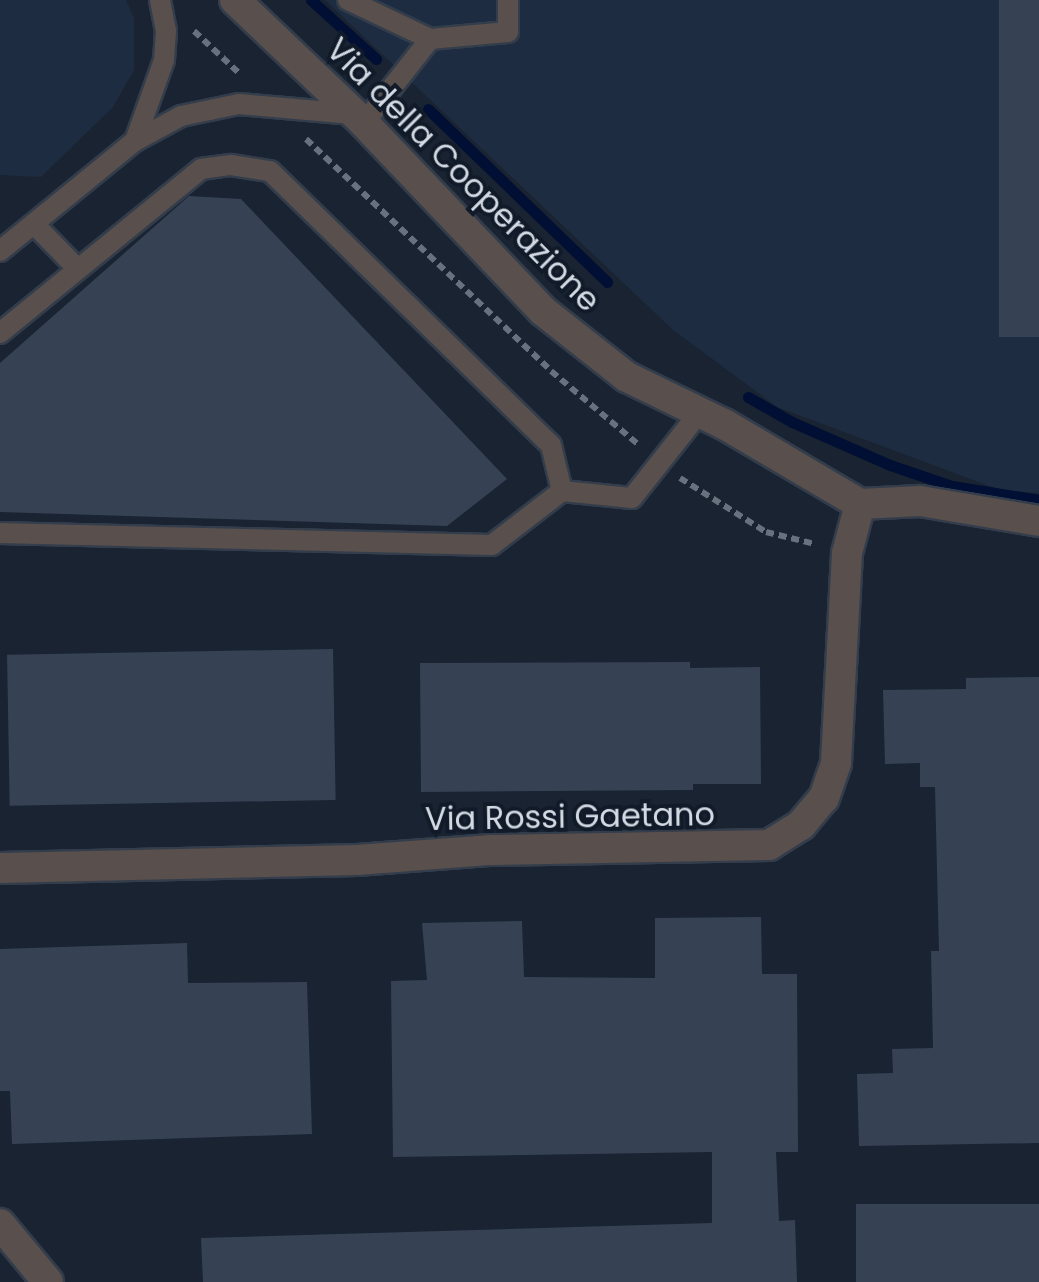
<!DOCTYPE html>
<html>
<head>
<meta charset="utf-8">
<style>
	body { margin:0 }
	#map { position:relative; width:1039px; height:1282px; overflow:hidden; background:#192332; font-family:Poppins,sans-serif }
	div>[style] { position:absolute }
	.built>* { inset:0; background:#1e2c41 }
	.stream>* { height:11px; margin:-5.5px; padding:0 5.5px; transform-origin:5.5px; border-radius:5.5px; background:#000f33 }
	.building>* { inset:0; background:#364253; transform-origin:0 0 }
	.path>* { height:6px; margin-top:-3px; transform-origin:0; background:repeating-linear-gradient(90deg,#68717e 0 8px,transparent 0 13px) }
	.roads { filter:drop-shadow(2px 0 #333d4b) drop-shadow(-2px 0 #333d4b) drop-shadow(0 2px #333d4b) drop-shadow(0 -2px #333d4b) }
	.service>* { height:20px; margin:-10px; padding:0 10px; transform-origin:10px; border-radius:10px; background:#594f4c }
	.minor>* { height:30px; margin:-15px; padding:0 15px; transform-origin:15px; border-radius:15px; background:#594f4c }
	.tertiary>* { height:30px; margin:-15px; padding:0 15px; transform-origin:15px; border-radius:15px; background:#594f4c }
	span { translate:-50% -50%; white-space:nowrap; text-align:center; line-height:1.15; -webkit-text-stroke:8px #101a28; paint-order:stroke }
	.street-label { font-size:32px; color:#d3dae4 }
</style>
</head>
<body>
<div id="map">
	<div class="built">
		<i style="clip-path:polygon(0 0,126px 0,134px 18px,134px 70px,113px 107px,41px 177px,0 175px)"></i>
		<i style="clip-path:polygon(325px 0,1039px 0,1039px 493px,1003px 491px,777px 407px,672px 329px)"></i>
	</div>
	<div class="stream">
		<i style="left:311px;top:0;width:88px;rotate:42.2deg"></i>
		<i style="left:428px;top:109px;width:249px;rotate:44deg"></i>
		<i style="left:748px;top:397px;width:51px;rotate:29.6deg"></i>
		<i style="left:792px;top:422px;width:107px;rotate:23.7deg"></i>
		<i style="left:890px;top:465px;width:65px;rotate:18.7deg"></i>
		<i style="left:952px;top:486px;width:88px;rotate:9.1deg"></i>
	</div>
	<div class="building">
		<i style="left:999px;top:0;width:40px;height:337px"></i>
		<i style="clip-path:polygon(189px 196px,241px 199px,507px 479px,447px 526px,0 512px,0 363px)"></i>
		<i style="left:333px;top:649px;width:151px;height:326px;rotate:89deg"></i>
		<i style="clip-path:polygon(690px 662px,690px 668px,760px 667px,761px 784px,693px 784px,693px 790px,421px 792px,420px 663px)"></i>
		<i style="clip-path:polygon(1039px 677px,1039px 1143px,859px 1146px,857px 1074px,893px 1073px,892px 1049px,933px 1048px,931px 951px,939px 951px,935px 787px,920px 787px,920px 763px,885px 764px,883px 690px,966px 689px,966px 678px)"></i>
		<i style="clip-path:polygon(761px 917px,762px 974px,797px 974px,798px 1152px,776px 1152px,779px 1221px,795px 1220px,797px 1282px,203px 1282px,201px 1238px,712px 1223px,712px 1152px,393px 1157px,391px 981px,427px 980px,422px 923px,522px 921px,524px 977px,655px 978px,655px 918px)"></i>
		<i style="clip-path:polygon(187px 943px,188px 983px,307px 982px,312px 1134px,12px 1144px,10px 1091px,0 1091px,0 949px)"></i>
		<i style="left:1039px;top:1204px;width:78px;height:183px;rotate:90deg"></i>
	</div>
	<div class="path">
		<i style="left:194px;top:31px;width:63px;rotate:43.1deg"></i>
		<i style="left:306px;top:139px;width:337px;rotate:43.4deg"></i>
		<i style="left:551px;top:371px;width:115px;rotate:40.1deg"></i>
		<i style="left:680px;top:478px;width:102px;rotate:32.1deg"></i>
		<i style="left:766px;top:532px;width:50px;rotate:13.8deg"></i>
	</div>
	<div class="roads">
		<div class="service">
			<i style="left:348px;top:0;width:91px;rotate:25.4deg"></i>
			<i style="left:430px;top:39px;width:78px;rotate:-5.1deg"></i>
			<i style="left:508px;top:32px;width:32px;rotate:-90deg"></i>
			<i style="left:364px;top:123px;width:107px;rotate:-51.8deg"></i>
			<i style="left:135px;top:141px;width:86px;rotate:-70.3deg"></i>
			<i style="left:164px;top:60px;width:29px;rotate:-86deg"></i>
			<i style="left:166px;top:31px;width:32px;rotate:-101deg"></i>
			<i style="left:34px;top:224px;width:60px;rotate:45.7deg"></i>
			<i style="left:0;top:251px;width:174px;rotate:-39.2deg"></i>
			<i style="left:135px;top:141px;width:52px;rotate:-28.5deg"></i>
			<i style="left:181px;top:116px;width:59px;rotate:-11.7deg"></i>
			<i style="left:239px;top:104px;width:114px;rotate:5deg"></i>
			<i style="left:0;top:333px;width:259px;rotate:-39.2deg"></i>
			<i style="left:201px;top:169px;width:30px;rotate:-8deg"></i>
			<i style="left:231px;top:165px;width:39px;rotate:9deg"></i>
			<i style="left:270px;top:171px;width:392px;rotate:44.3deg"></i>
			<i style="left:551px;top:445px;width:47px;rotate:76.6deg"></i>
			<i style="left:562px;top:491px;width:88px;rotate:142.4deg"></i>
			<i style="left:492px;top:545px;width:492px;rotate:-178.6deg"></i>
			<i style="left:562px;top:491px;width:70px;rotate:5.7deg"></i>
			<i style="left:632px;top:498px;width:110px;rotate:-51.7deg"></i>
		</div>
		<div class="minor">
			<i style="left:0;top:868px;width:357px;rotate:-1.3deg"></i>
			<i style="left:357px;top:860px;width:132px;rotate:-4.3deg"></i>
			<i style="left:489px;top:850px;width:280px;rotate:-1deg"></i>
			<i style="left:769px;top:845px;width:38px;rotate:-32deg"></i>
			<i style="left:801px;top:825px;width:35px;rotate:-50deg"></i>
			<i style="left:824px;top:798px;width:37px;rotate:-71deg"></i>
			<i style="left:836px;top:763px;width:210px;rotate:-87deg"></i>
			<i style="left:847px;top:553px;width:51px;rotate:-75.1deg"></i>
			<i style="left:0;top:1224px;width:75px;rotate:50.4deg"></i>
		</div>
		<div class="tertiary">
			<i style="left:235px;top:0;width:178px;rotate:43.6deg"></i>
			<i style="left:364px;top:123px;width:260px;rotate:46.4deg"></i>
			<i style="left:543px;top:311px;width:107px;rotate:38.2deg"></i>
			<i style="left:627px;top:377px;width:108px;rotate:25.9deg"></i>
			<i style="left:724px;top:424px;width:158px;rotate:30.5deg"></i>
			<i style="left:860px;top:504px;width:60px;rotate:-2.9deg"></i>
			<i style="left:920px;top:501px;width:121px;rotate:9.5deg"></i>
		</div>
	</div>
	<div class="street-label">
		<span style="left:463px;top:175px;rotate:45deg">Via della Cooperazione</span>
		<span style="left:570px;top:817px;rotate:-1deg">Via Rossi Gaetano</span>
	</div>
</div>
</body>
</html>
